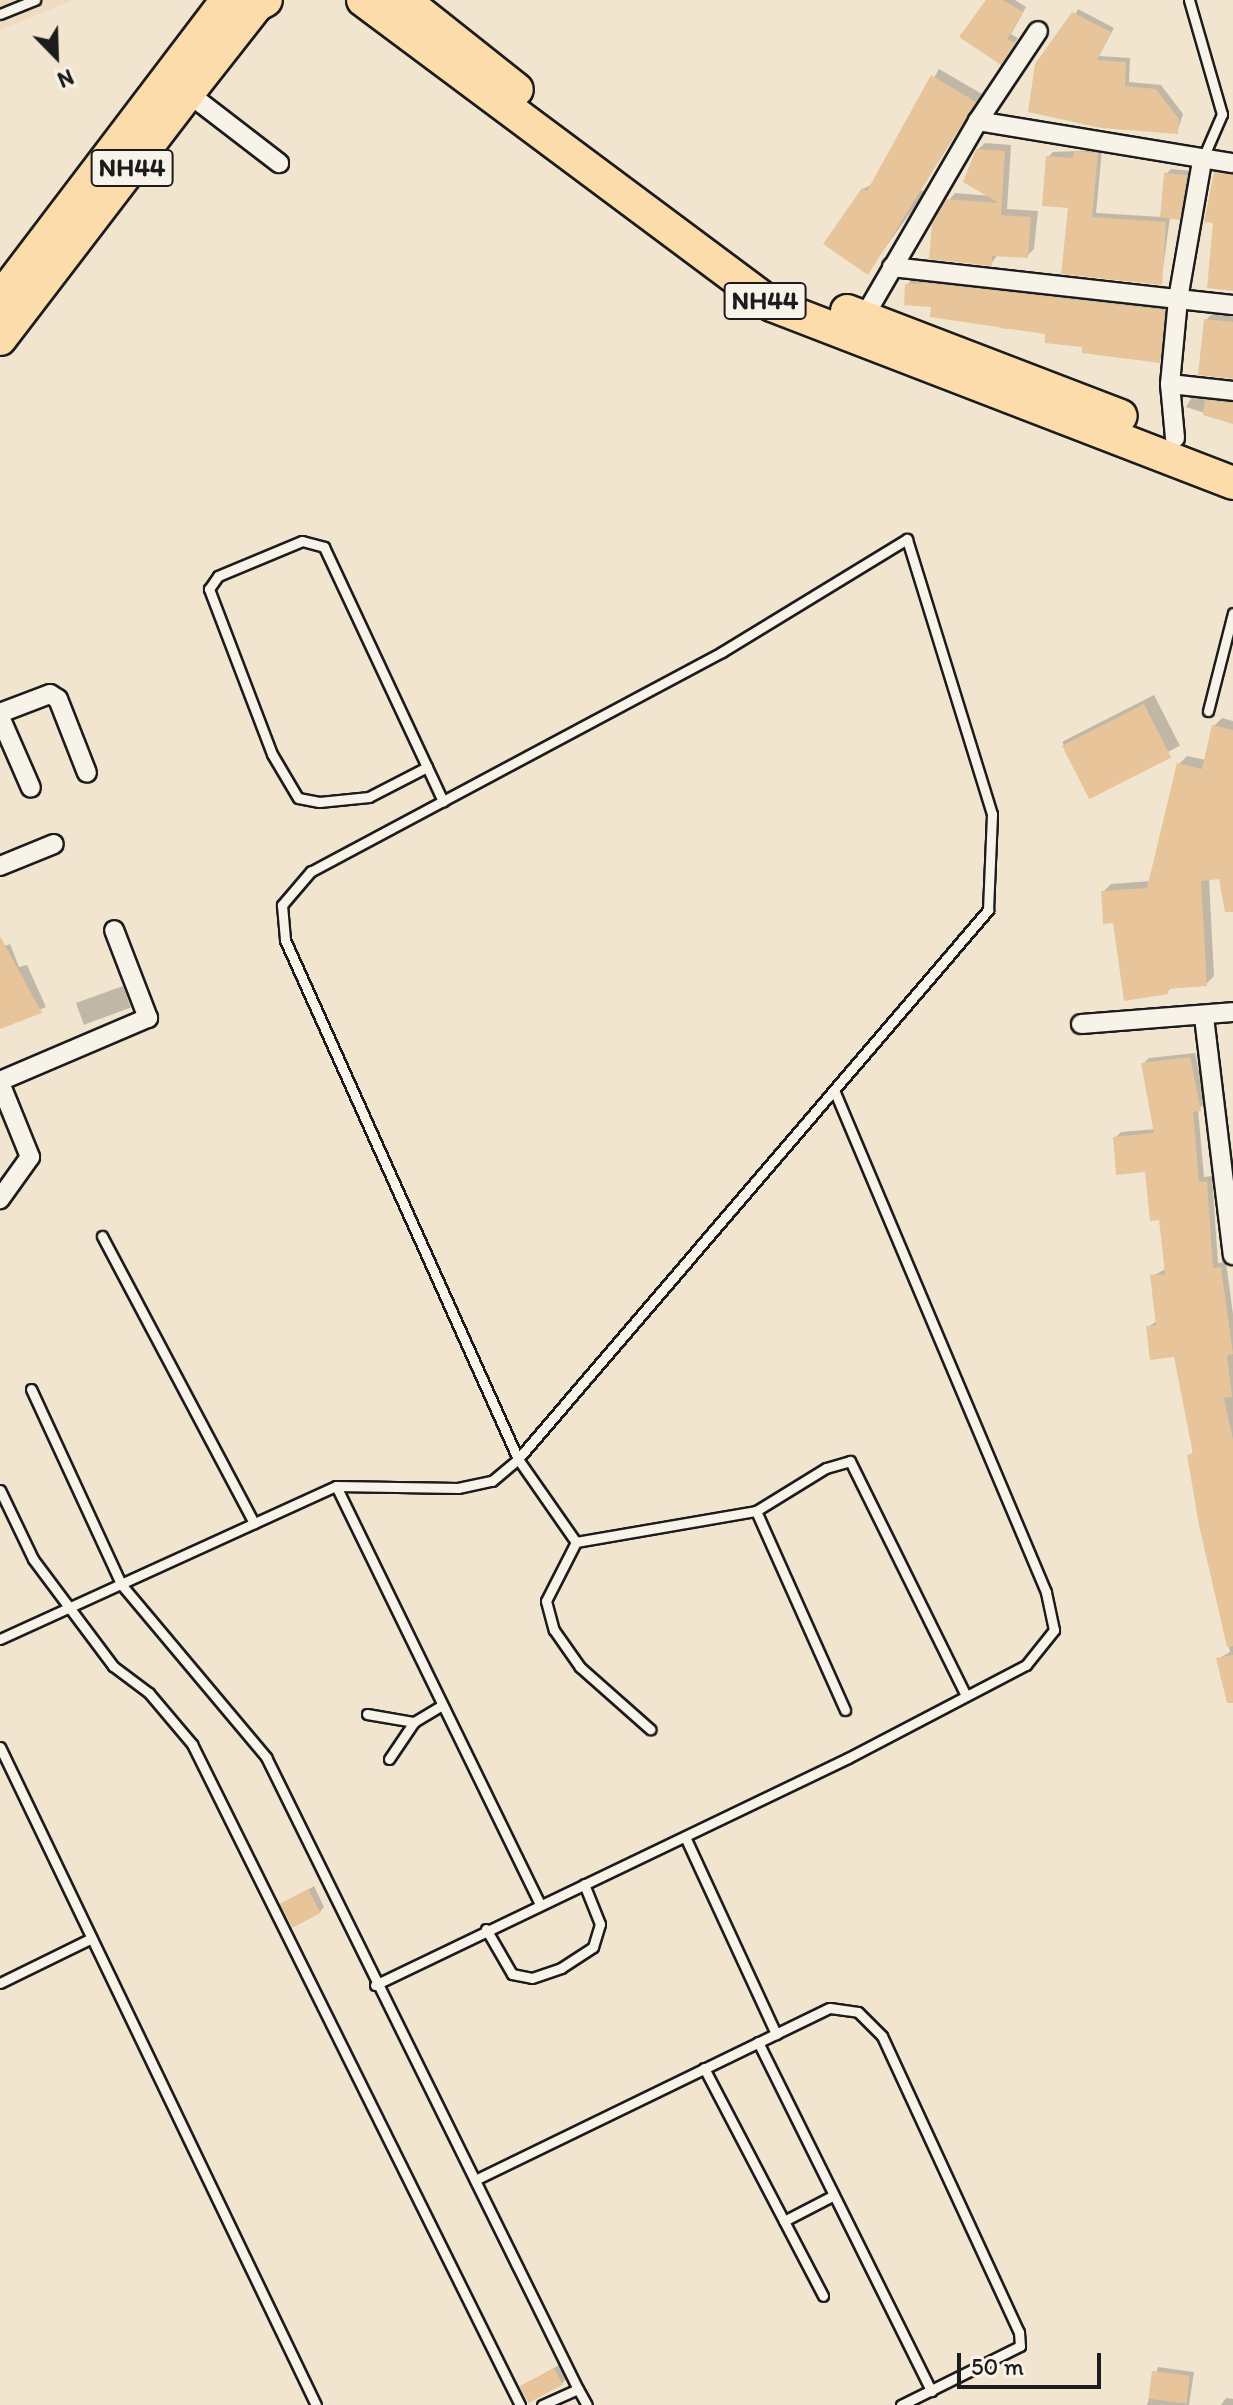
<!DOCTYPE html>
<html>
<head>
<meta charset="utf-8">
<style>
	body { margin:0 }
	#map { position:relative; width:1233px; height:2405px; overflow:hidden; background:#f2e5d0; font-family:Itim,sans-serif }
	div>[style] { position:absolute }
	.built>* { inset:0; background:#efdbc0 }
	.shadow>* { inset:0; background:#0003; transform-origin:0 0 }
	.building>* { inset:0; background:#e7c499; transform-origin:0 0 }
	.roads { filter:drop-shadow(2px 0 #1c1c1c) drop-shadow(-2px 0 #1c1c1c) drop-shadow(0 2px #1c1c1c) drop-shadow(0 -2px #1c1c1c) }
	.lane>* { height:9px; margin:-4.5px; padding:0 4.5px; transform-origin:4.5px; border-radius:4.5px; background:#f7f3e8 }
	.street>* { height:18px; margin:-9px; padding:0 9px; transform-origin:9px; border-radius:9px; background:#f7f3e8 }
	.highway>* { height:32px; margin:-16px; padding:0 16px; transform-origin:16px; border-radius:16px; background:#fddcac }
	span { translate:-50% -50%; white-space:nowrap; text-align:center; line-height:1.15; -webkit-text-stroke:8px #f7f3e8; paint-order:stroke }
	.shield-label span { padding:2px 6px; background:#f7f3e8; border:2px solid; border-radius:6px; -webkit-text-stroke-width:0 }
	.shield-label { font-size:26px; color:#1c1c1c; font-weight:700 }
	.north { position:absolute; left:16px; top:16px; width:80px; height:80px; -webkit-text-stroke:6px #f7f3e8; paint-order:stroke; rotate:157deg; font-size:22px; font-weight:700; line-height:32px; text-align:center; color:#1c1c1c }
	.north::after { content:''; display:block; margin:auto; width:28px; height:36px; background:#1c1c1c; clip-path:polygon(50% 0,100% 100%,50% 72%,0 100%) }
	.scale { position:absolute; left:957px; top:2353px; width:144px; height:36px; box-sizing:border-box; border:4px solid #1c1c1c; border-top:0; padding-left:10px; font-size:24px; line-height:28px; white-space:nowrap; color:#1c1c1c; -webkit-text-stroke:6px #f7f3e8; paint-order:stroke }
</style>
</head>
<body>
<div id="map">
	<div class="built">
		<i style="clip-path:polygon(0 0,73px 0,0 30px)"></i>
	</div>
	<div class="shadow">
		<i style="clip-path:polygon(988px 0,1015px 0,1026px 7px,1011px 34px,1018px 38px,1005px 58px)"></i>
		<i style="clip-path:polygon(1078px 9px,1114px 28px,1099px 56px,1130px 58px,1129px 82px,1161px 85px,1183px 114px,1177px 132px,1030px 110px)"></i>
		<i style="clip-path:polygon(939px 69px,982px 94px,918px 190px,925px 191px,918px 202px,867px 273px,863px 189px,873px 184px)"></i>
		<i style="clip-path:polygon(985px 143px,1011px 145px,1007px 209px,1038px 211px,1034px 249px,1027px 256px,998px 254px,991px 264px,948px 201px,955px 193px,991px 196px,977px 150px)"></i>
		<i style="clip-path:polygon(1102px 150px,1096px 213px,1162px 217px,1166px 174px,1171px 169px,1191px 171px,1184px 213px,1170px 217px,1161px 283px,1070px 206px,1048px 157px,1053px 152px)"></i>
		<i style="clip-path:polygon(1221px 168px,1233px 169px,1233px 289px,1215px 221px,1215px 173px)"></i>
		<i style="clip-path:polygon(914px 278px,1171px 304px,1166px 354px,1159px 360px,1048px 332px,1000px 328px,1001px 322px,933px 305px,907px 285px)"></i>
		<i style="clip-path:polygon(1214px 312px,1233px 314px,1233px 377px,1206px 320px)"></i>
		<i style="clip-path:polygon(1194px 394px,1233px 400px,1233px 422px,1186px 407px)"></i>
		<i style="left:1154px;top:695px;width:57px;height:103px;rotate:63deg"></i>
		<i style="clip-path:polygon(1222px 718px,1233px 721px,1233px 899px,1221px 877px,1209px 878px,1214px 976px,1206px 984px,1173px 986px,1167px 992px,1115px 921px,1103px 892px,1111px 884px,1151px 881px,1179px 764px,1187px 756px,1206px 760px,1214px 726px)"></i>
		<i style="clip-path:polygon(10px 944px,19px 967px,27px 965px,46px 1007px,0 1027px,0 948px)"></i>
		<i style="left:123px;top:986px;width:23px;height:50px;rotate:70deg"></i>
		<i style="clip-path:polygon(1195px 1053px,1206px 1103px,1198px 1109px,1204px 1177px,1212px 1176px,1218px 1263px,1226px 1262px,1233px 1314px,1233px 1684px,1218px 1659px,1230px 1652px,1200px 1525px,1189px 1456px,1194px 1451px,1175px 1355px,1148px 1327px,1157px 1321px,1152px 1276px,1166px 1269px,1160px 1217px,1146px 1170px,1115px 1138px,1121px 1132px,1156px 1129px,1143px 1064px,1149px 1058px)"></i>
		<i style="clip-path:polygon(314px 1886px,324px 1907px,320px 1912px,288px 1902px)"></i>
		<i style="clip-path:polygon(559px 2365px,566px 2379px,562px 2384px,521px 2387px)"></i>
		<i style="clip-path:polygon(1158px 2367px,1194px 2372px,1189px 2405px,1147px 2405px)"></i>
		<i style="clip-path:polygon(1226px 2398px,1233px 2399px,1233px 2405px,1221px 2405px)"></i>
	</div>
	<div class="building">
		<i style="clip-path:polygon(986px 0,1003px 0,1023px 12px,1007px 39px,1015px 43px,1001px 65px,959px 37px)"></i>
		<i style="clip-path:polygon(1072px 12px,1111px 32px,1097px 60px,1126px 62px,1125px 86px,1156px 89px,1179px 119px,1178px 134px,1101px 128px,1028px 112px,1035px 64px)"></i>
		<i style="clip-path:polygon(931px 75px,976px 102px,868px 275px,823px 244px,862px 188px,867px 191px)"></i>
		<i style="clip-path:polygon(976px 149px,1005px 151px,1001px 215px,1031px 217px,1028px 258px,992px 256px,992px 266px,929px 259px,932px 224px,946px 199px,999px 203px,963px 182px)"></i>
		<i style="clip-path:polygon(1074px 151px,1098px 153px,1092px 217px,1166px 222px,1162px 285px,1061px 274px,1068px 208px,1042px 206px,1046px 156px,1073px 158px)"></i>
		<i style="clip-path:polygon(1214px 172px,1233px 175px,1233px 291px,1207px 288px,1213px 223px,1204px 222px)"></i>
		<i style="clip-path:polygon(1164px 173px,1187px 175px,1180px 220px,1160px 217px)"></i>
		<i style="clip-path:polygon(927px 283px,1165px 310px,1160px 363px,1082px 353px,1082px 347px,1045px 343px,1045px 334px,930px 317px,931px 307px,904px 305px,905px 284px)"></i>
		<i style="clip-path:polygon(1204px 319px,1233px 322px,1233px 379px,1198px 375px)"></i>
		<i style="clip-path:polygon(1205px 400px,1233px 403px,1233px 424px,1203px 415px)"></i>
		<i style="left:1144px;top:704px;width:60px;height:92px;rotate:63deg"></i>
		<i style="clip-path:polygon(1212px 725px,1233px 730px,1233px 912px,1225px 912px,1219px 879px,1201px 881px,1207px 986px,1168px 989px,1168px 994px,1124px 1001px,1113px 923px,1103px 924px,1101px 891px,1147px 888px,1177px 763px,1202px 769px)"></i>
		<i style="clip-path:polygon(0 936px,42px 1013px,0 1029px)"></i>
		<i style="clip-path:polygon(1190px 1057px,1201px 1111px,1193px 1112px,1199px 1182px,1207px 1181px,1213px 1268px,1221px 1267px,1233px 1354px,1227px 1355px,1232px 1397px,1224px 1398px,1233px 1440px,1233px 1646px,1227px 1647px,1199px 1525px,1187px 1455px,1193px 1454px,1174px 1357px,1150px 1360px,1146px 1326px,1156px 1325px,1150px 1275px,1165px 1274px,1159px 1220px,1150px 1221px,1145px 1172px,1116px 1175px,1113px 1137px,1154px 1133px,1141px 1063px)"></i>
		<i style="clip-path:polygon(1233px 1655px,1233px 1703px,1227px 1703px,1216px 1658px)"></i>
		<i style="left:308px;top:1889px;width:27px;height:32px;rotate:62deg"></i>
		<i style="left:554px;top:2368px;width:19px;height:39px;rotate:62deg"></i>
		<i style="left:1152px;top:2371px;width:38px;height:28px;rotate:7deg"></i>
	</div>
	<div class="roads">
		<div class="lane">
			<i style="left:1189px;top:0;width:119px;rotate:73.9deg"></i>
			<i style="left:1222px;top:114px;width:48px;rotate:113.4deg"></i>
			<i style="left:0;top:14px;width:38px;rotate:-22deg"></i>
			<i style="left:1208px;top:711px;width:101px;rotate:-75.7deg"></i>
			<i style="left:427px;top:767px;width:65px;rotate:152.7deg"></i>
			<i style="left:369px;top:797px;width:50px;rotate:174.3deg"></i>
			<i style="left:319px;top:802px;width:21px;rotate:-169deg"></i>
			<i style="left:298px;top:798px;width:51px;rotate:-120.6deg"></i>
			<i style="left:272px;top:754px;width:177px;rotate:-110.9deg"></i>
			<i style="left:209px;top:589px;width:16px;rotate:-55deg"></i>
			<i style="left:218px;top:576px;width:91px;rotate:-22.6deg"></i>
			<i style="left:302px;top:541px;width:23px;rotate:15deg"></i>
			<i style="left:324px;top:547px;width:243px;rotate:64.9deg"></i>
			<i style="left:427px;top:767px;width:38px;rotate:65deg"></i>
			<i style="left:102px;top:1236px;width:325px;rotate:62.1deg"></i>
			<i style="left:31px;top:1389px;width:215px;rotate:65.2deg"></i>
			<i style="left:121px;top:1584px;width:226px;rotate:50deg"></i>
			<i style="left:266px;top:1757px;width:705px;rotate:63.73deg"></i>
			<i style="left:336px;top:1486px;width:464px;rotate:64deg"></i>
			<i style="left:0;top:1490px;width:76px;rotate:64.4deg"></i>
			<i style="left:33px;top:1559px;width:134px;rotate:53.2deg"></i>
			<i style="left:113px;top:1666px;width:45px;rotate:36.9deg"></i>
			<i style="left:149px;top:1693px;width:67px;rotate:49.9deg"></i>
			<i style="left:192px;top:1744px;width:738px;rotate:63.61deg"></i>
			<i style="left:756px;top:1511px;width:82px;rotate:-31.6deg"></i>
			<i style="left:826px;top:1468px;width:25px;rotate:-16deg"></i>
			<i style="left:850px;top:1461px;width:260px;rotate:63.7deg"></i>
			<i style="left:576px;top:1542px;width:183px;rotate:-9.8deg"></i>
			<i style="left:756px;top:1511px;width:218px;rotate:65.9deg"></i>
			<i style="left:0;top:1639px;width:369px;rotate:-24.5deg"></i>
			<i style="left:336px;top:1486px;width:122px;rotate:0.9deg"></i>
			<i style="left:458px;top:1488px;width:35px;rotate:-12deg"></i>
			<i style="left:492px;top:1481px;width:34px;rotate:-40deg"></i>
			<i style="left:518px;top:1459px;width:723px;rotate:-49.43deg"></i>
			<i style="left:988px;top:910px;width:96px;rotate:-87.6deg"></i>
			<i style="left:992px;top:814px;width:288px;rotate:-107.2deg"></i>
			<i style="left:907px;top:539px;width:217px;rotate:148.6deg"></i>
			<i style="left:722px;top:652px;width:466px;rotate:151.9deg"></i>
			<i style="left:311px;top:871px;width:45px;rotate:130.5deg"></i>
			<i style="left:282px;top:905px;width:35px;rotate:85deg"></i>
			<i style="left:285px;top:940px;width:569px;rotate:65.82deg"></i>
			<i style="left:518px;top:1459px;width:101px;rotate:55.1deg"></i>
			<i style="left:576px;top:1542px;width:66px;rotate:117deg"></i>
			<i style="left:546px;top:1601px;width:30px;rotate:75deg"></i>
			<i style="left:554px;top:1630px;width:45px;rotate:54.9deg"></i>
			<i style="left:580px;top:1667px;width:94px;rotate:41.5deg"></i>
			<i style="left:367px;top:1714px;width:48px;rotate:9.7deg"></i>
			<i style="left:0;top:1747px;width:730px;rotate:64.35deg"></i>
			<i style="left:389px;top:1759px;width:45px;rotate:-56deg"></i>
			<i style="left:414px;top:1722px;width:33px;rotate:-31deg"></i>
			<i style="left:686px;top:1839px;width:215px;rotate:65.2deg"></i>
			<i style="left:486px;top:1929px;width:52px;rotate:60deg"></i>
			<i style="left:512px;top:1974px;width:20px;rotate:11deg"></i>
			<i style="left:532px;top:1978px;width:31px;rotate:-19deg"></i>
			<i style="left:561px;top:1968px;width:38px;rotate:-33deg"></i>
			<i style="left:593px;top:1947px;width:24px;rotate:-73deg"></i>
			<i style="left:600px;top:1924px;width:43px;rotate:-111.8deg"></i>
			<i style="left:0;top:1983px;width:102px;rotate:-26.1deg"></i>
			<i style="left:375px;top:1985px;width:525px;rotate:-25.64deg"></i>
			<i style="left:848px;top:1758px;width:201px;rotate:-27.6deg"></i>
			<i style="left:1026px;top:1665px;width:45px;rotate:-51.3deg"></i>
			<i style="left:1054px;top:1630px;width:39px;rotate:-102deg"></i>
			<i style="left:1046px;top:1592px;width:545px;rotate:-112.89deg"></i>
			<i style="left:758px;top:2042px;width:390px;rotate:63.6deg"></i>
			<i style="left:704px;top:2068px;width:257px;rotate:62.4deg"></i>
			<i style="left:475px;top:2180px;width:394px;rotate:-25.9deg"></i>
			<i style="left:830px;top:2008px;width:28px;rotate:8deg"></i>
			<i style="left:858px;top:2012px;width:34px;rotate:45deg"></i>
			<i style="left:882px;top:2036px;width:326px;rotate:65.2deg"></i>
			<i style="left:1019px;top:2332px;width:14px;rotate:86deg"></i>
			<i style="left:1020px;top:2346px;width:133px;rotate:153.6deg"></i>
			<i style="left:784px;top:2221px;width:56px;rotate:-27.5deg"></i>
			<i style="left:542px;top:2405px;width:39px;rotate:-24deg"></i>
			<i style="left:578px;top:2389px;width:18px;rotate:61deg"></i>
		</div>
		<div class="street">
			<i style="left:188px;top:93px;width:115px;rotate:37.6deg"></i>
			<i style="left:978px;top:121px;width:258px;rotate:9.4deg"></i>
			<i style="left:892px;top:267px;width:288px;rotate:6.4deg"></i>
			<i style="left:1178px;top:299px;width:139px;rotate:-80.1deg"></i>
			<i style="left:864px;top:317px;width:227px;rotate:-59.8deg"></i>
			<i style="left:978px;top:121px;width:108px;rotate:-56.3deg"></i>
			<i style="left:1170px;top:384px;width:85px;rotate:-84.6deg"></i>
			<i style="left:1178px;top:299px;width:55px;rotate:6.2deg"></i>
			<i style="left:1175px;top:438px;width:54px;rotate:-95.3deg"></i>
			<i style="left:1170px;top:384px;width:63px;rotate:6.3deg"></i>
			<i style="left:0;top:713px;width:53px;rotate:-20.8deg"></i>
			<i style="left:50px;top:694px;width:9px;rotate:32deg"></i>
			<i style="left:58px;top:699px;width:79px;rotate:68.6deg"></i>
			<i style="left:0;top:717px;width:77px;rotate:66.4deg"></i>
			<i style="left:0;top:866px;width:58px;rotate:-22.2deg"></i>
			<i style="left:1204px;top:1017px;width:240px;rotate:83.1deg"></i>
			<i style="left:1081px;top:1024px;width:152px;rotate:-4.5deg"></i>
			<i style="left:0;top:1081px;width:161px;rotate:-23.1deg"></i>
			<i style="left:148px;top:1018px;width:94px;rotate:-111.1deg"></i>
			<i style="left:0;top:1083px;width:80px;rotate:67.9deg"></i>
			<i style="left:30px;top:1157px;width:52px;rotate:125.5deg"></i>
		</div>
		<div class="highway">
			<i style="left:363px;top:0;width:510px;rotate:36.71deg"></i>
			<i style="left:772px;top:305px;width:494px;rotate:21.1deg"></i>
			<i style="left:404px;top:0;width:144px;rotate:38.5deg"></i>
			<i style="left:0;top:299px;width:375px;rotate:-52.8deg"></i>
			<i style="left:847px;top:311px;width:293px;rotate:21deg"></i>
			<i style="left:0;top:339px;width:310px;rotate:-52.6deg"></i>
			<i style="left:188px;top:93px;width:112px;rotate:-51.9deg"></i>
			<i style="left:257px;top:5px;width:10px;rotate:-29deg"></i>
		</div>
	</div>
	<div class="shield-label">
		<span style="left:132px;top:168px">NH44</span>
		<span style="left:765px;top:301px">NH44</span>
	</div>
	<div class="north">N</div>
	<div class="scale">50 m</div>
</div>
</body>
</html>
